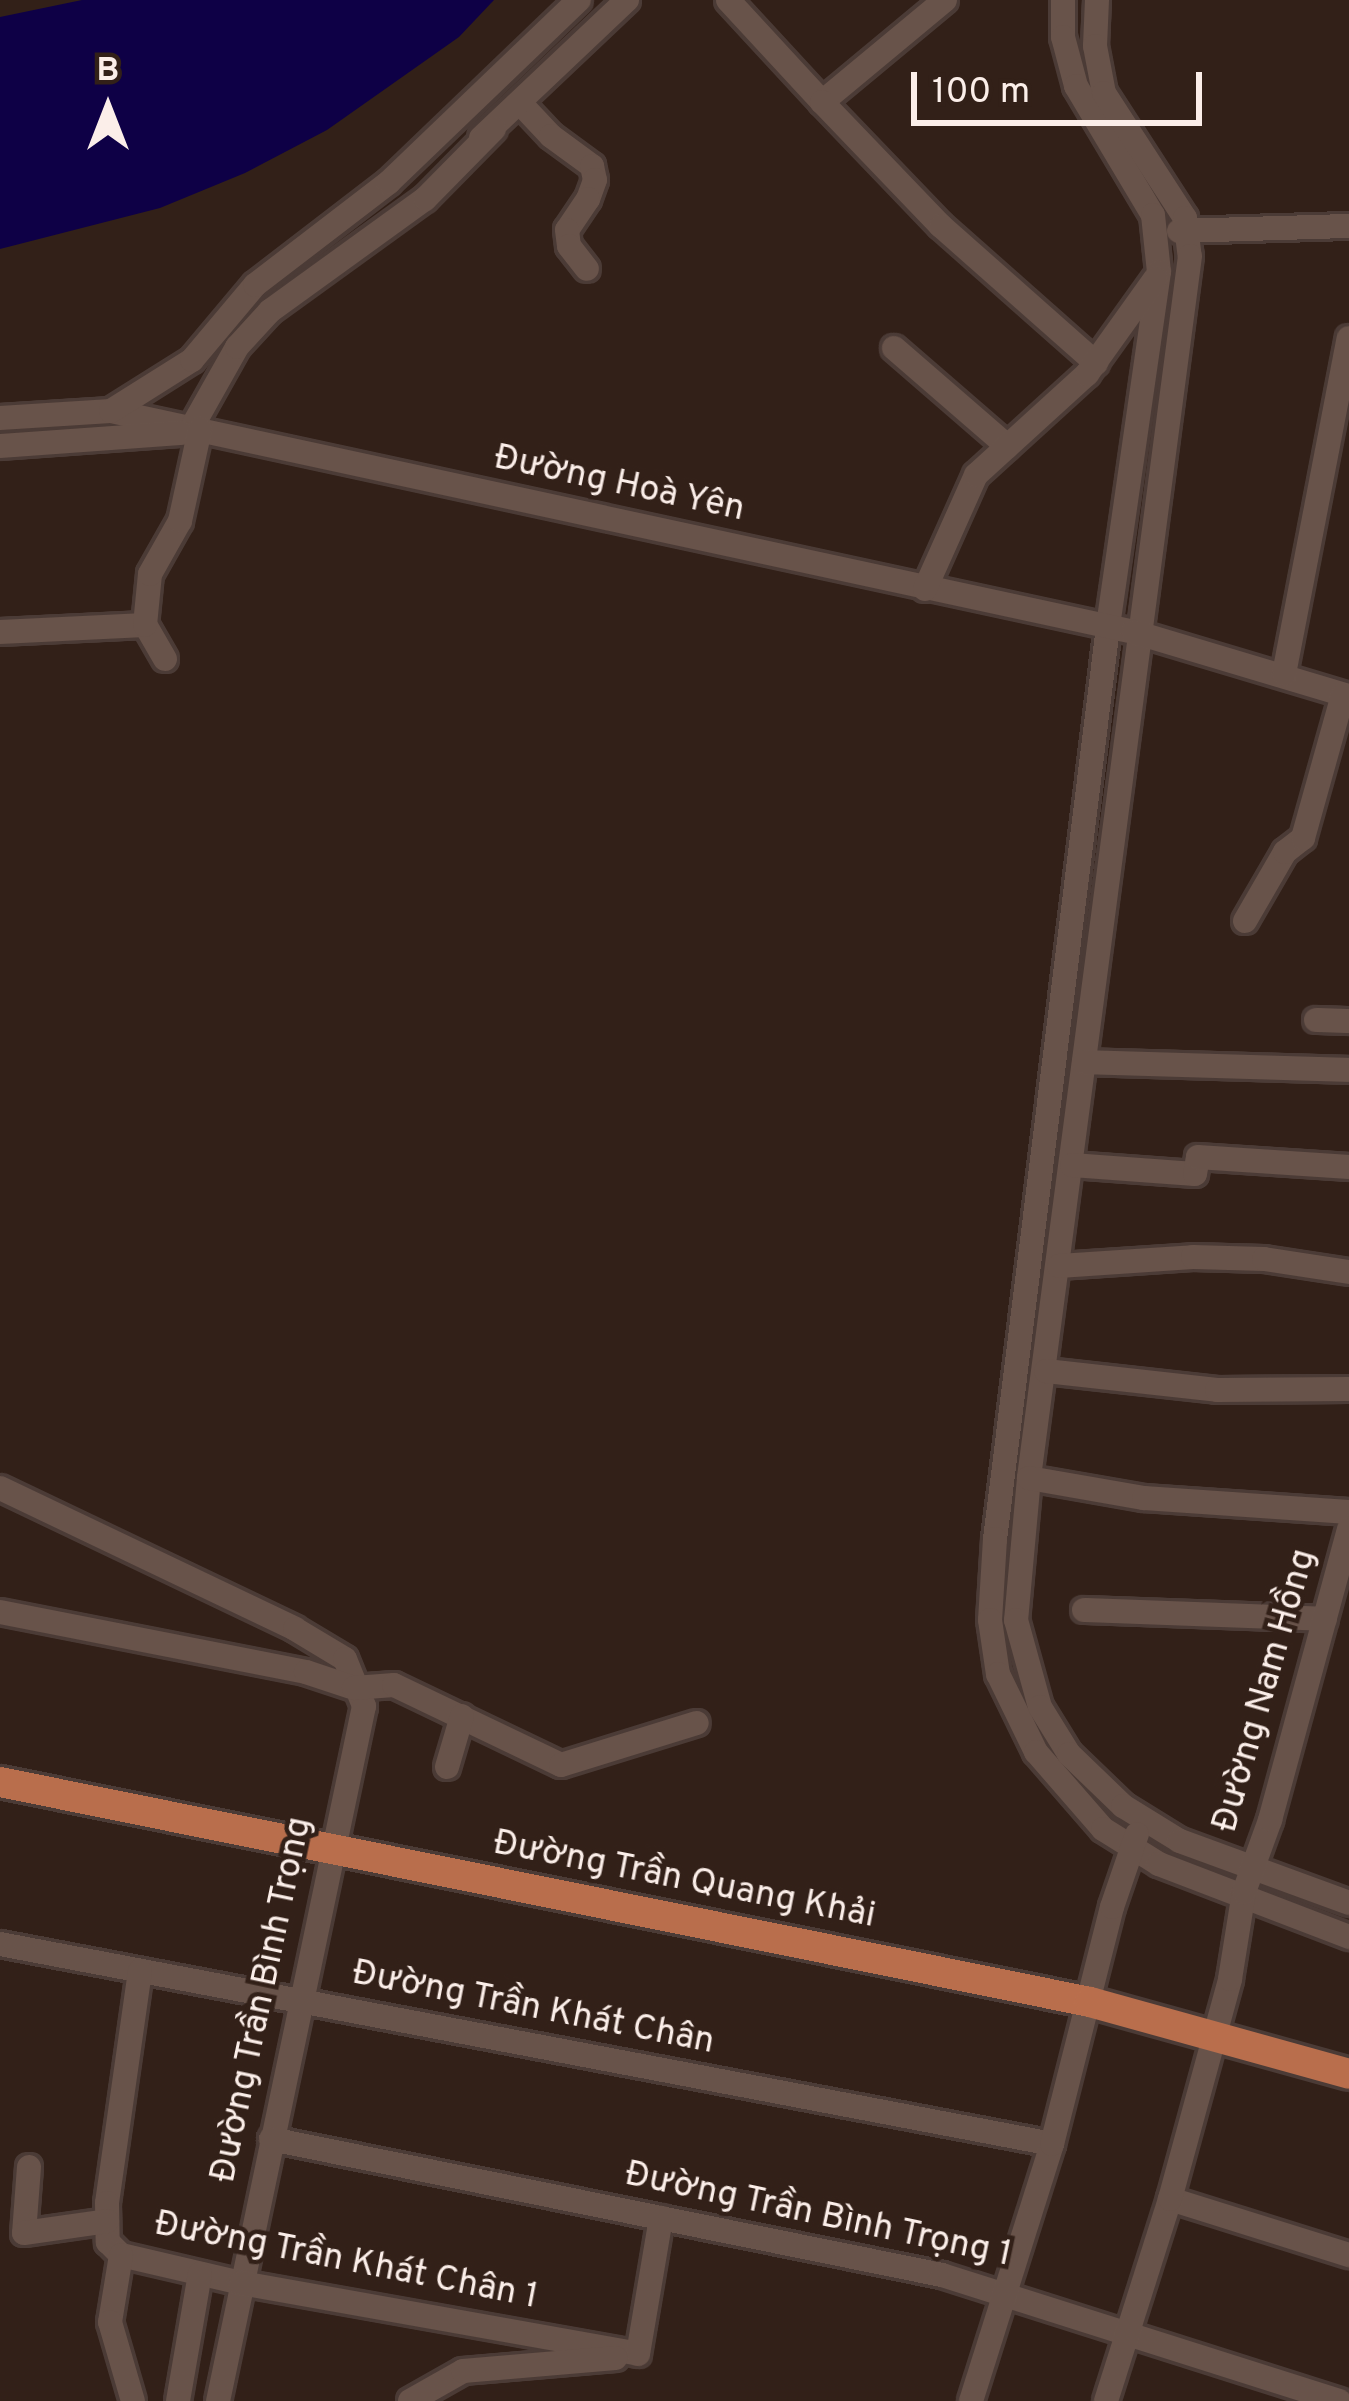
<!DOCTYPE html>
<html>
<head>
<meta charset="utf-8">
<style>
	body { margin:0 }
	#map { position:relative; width:1349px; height:2401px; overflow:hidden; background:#322018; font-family:Overpass,sans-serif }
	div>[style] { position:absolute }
	.water>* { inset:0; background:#0e0046 }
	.roads { filter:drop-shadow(3px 0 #4b3b36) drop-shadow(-3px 0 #4b3b36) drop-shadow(0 3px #4b3b36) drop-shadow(0 -3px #4b3b36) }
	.minor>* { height:24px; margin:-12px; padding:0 12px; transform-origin:12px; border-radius:12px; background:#68534a }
	.major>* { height:30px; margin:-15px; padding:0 15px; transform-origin:15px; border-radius:15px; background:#b96e4c }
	span { translate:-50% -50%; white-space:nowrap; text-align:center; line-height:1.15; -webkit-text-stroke:9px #322018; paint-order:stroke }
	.street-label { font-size:36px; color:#fbeee9 }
	.north { position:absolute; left:48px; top:48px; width:120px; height:120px; -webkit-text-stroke:9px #322018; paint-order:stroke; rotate:0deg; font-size:33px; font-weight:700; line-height:48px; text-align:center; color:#fbeee9 }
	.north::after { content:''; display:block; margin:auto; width:42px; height:54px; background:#fbeee9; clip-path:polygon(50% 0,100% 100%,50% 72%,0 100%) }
	.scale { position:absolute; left:911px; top:72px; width:291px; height:54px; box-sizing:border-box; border:6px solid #fbeee9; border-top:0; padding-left:15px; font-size:36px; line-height:42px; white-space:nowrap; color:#fbeee9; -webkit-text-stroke:9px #322018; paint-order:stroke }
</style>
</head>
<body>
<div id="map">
	<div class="water">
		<i style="clip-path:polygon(82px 0,494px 0,459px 37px,327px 130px,245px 173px,160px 208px,0 249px,0 17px)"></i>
	</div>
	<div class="roads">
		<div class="minor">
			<i style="left:728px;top:0;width:139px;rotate:47.3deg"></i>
			<i style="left:945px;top:0;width:160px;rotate:140.3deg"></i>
			<i style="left:822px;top:102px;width:172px;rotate:46.2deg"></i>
			<i style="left:941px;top:226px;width:207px;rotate:41.5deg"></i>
			<i style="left:1063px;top:0;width:37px;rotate:90deg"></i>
			<i style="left:1063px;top:37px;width:51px;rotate:75.1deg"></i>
			<i style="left:1076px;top:86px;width:150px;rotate:59.2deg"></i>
			<i style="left:1153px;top:215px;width:57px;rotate:84deg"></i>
			<i style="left:1159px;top:272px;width:359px;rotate:98.2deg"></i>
			<i style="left:1108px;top:627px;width:919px;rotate:97.06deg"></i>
			<i style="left:995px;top:1539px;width:81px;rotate:93.5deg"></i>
			<i style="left:990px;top:1620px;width:55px;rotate:81.6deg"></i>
			<i style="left:998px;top:1674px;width:87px;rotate:64deg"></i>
			<i style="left:1036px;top:1752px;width:102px;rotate:49deg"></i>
			<i style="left:1103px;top:1829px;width:66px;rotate:32deg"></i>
			<i style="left:1159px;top:1864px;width:204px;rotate:21deg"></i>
			<i style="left:1097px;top:0;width:46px;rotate:92.5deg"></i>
			<i style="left:1095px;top:46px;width:48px;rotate:79.2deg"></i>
			<i style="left:1104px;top:93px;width:149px;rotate:57.1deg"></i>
			<i style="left:1185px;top:218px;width:38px;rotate:83deg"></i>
			<i style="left:1190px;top:256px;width:1233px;rotate:97.51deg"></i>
			<i style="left:1029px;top:1478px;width:143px;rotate:95.2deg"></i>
			<i style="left:1016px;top:1620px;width:90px;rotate:74.6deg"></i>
			<i style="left:1040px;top:1707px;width:55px;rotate:58.3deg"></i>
			<i style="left:1069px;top:1754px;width:75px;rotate:43.9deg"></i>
			<i style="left:1123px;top:1806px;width:67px;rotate:31.6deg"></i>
			<i style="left:1180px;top:1841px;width:180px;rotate:20.1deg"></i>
			<i style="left:520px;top:103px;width:45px;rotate:46.8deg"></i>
			<i style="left:551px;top:136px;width:51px;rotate:36.2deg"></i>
			<i style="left:592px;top:166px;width:14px;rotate:78deg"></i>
			<i style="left:595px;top:180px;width:20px;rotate:110deg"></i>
			<i style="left:588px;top:199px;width:37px;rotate:124deg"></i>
			<i style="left:567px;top:230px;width:16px;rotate:83deg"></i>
			<i style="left:569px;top:246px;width:29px;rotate:52deg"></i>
			<i style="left:481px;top:138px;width:201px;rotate:-43.4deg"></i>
			<i style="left:1179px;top:231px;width:170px;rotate:-1.7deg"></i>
			<i style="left:894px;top:348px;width:150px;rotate:40.9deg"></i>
			<i style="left:111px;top:411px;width:1047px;rotate:12.19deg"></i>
			<i style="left:1134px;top:632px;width:224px;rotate:16.6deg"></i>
			<i style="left:0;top:418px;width:111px;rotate:-3.6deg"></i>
			<i style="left:111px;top:411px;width:96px;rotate:-32.2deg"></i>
			<i style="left:192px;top:360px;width:98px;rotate:-50deg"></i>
			<i style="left:255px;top:285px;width:169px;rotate:-37.5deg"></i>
			<i style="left:389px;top:182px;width:263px;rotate:-43.8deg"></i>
			<i style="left:192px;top:427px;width:92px;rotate:-60.6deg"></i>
			<i style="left:237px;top:347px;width:49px;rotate:-47.5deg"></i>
			<i style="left:270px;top:311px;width:191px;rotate:-35.9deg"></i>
			<i style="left:425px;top:199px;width:98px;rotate:-45.4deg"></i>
			<i style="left:0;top:446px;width:182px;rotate:-4.1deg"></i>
			<i style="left:925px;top:589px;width:125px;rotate:-65.9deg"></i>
			<i style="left:976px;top:475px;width:150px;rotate:-42.3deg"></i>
			<i style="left:1087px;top:374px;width:117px;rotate:-54.4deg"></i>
			<i style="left:0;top:632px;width:145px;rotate:-2.8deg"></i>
			<i style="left:165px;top:659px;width:39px;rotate:-120deg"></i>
			<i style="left:145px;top:625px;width:51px;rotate:-84.4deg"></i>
			<i style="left:150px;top:574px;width:61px;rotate:-60.5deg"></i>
			<i style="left:180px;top:521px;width:94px;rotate:-77.7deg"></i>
			<i style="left:1284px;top:674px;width:342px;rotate:-79.1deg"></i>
			<i style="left:1245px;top:921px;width:80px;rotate:-59.9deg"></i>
			<i style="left:1285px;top:852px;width:23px;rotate:-38deg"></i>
			<i style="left:1303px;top:838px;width:148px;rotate:-74.4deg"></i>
			<i style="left:1316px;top:1020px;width:33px;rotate:2deg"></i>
			<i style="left:1084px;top:1062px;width:265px;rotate:1.7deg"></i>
			<i style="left:1072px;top:1165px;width:123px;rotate:4.2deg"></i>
			<i style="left:1195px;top:1174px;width:17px;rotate:-80deg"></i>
			<i style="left:1198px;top:1157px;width:151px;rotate:3.8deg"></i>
			<i style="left:1059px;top:1266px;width:134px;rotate:-3.8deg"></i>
			<i style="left:1193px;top:1257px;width:71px;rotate:1.6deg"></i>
			<i style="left:1264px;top:1259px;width:86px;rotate:8.7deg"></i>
			<i style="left:1046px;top:1371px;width:172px;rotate:6.3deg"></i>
			<i style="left:1217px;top:1390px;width:132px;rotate:-0.4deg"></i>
			<i style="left:1029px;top:1478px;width:117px;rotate:9.9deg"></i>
			<i style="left:1144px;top:1498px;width:205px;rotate:3.9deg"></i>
			<i style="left:0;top:1488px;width:327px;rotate:25.5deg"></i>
			<i style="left:295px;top:1629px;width:58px;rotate:31deg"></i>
			<i style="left:345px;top:1659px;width:51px;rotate:68deg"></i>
			<i style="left:364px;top:1706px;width:710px;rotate:101.86deg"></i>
			<i style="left:1084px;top:1610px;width:241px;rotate:2.1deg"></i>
			<i style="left:0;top:1612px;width:312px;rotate:11.1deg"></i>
			<i style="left:306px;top:1672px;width:51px;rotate:18.4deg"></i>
			<i style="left:354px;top:1688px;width:40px;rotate:-4.3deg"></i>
			<i style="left:394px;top:1685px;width:185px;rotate:25.6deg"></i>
			<i style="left:561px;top:1765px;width:142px;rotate:-17.2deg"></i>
			<i style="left:447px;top:1767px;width:53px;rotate:-73.6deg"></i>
			<i style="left:0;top:1944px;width:1071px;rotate:10.76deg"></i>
			<i style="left:140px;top:1971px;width:234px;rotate:98.1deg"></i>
			<i style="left:107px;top:2203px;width:39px;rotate:89deg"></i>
			<i style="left:108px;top:2242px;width:18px;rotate:45deg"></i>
			<i style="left:121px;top:2255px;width:123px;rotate:13.1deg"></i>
			<i style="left:241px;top:2283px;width:403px;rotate:10.1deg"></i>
			<i style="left:638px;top:2354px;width:138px;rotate:-80.4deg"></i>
			<i style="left:271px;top:2139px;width:685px;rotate:11.46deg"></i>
			<i style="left:942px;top:2275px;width:417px;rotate:17.6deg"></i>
			<i style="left:29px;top:2167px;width:66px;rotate:94.3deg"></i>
			<i style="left:24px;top:2233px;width:84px;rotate:-8.2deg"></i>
			<i style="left:1170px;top:2199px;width:188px;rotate:17.4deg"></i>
			<i style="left:121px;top:2255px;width:68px;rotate:99.3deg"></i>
			<i style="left:110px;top:2322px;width:82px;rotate:73.8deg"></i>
			<i style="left:178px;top:2401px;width:129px;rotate:-80.2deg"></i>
			<i style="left:410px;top:2401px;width:61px;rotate:-29.5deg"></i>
			<i style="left:463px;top:2371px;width:153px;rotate:-4.9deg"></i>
			<i style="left:971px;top:2401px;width:269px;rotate:-72.5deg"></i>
			<i style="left:1052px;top:2144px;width:244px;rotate:-75.8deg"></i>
			<i style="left:1112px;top:1907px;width:77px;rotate:-71.1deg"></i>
			<i style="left:1106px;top:2401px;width:212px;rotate:-72.4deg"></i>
			<i style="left:1170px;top:2199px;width:228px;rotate:-74.7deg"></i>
			<i style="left:1230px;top:1979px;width:88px;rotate:-80.9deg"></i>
			<i style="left:1244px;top:1892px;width:77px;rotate:-70.1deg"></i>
			<i style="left:1270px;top:1820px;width:302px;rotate:-74.8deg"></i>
		</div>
		<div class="major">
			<i style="left:0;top:1782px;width:1112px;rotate:11.41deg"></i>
			<i style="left:1090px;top:2002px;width:269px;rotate:15.5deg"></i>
		</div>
	</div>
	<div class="street-label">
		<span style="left:619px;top:485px;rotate:12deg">Đường Hoà Yên</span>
		<span style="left:1266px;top:1691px;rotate:-74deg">Đường Nam Hồng</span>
		<span style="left:684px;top:1881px;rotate:11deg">Đường Trần Quang Khải</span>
		<span style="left:263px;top:2000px;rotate:-78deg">Đường Trần Bình Trọng</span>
		<span style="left:533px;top:2009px;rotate:11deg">Đường Trần Khát Chân</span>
		<span style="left:818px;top:2216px;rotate:12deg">Đường Trần Bình Trọng 1</span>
		<span style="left:346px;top:2262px;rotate:11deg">Đường Trần Khát Chân 1</span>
	</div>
	<div class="north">B</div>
	<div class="scale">100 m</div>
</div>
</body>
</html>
